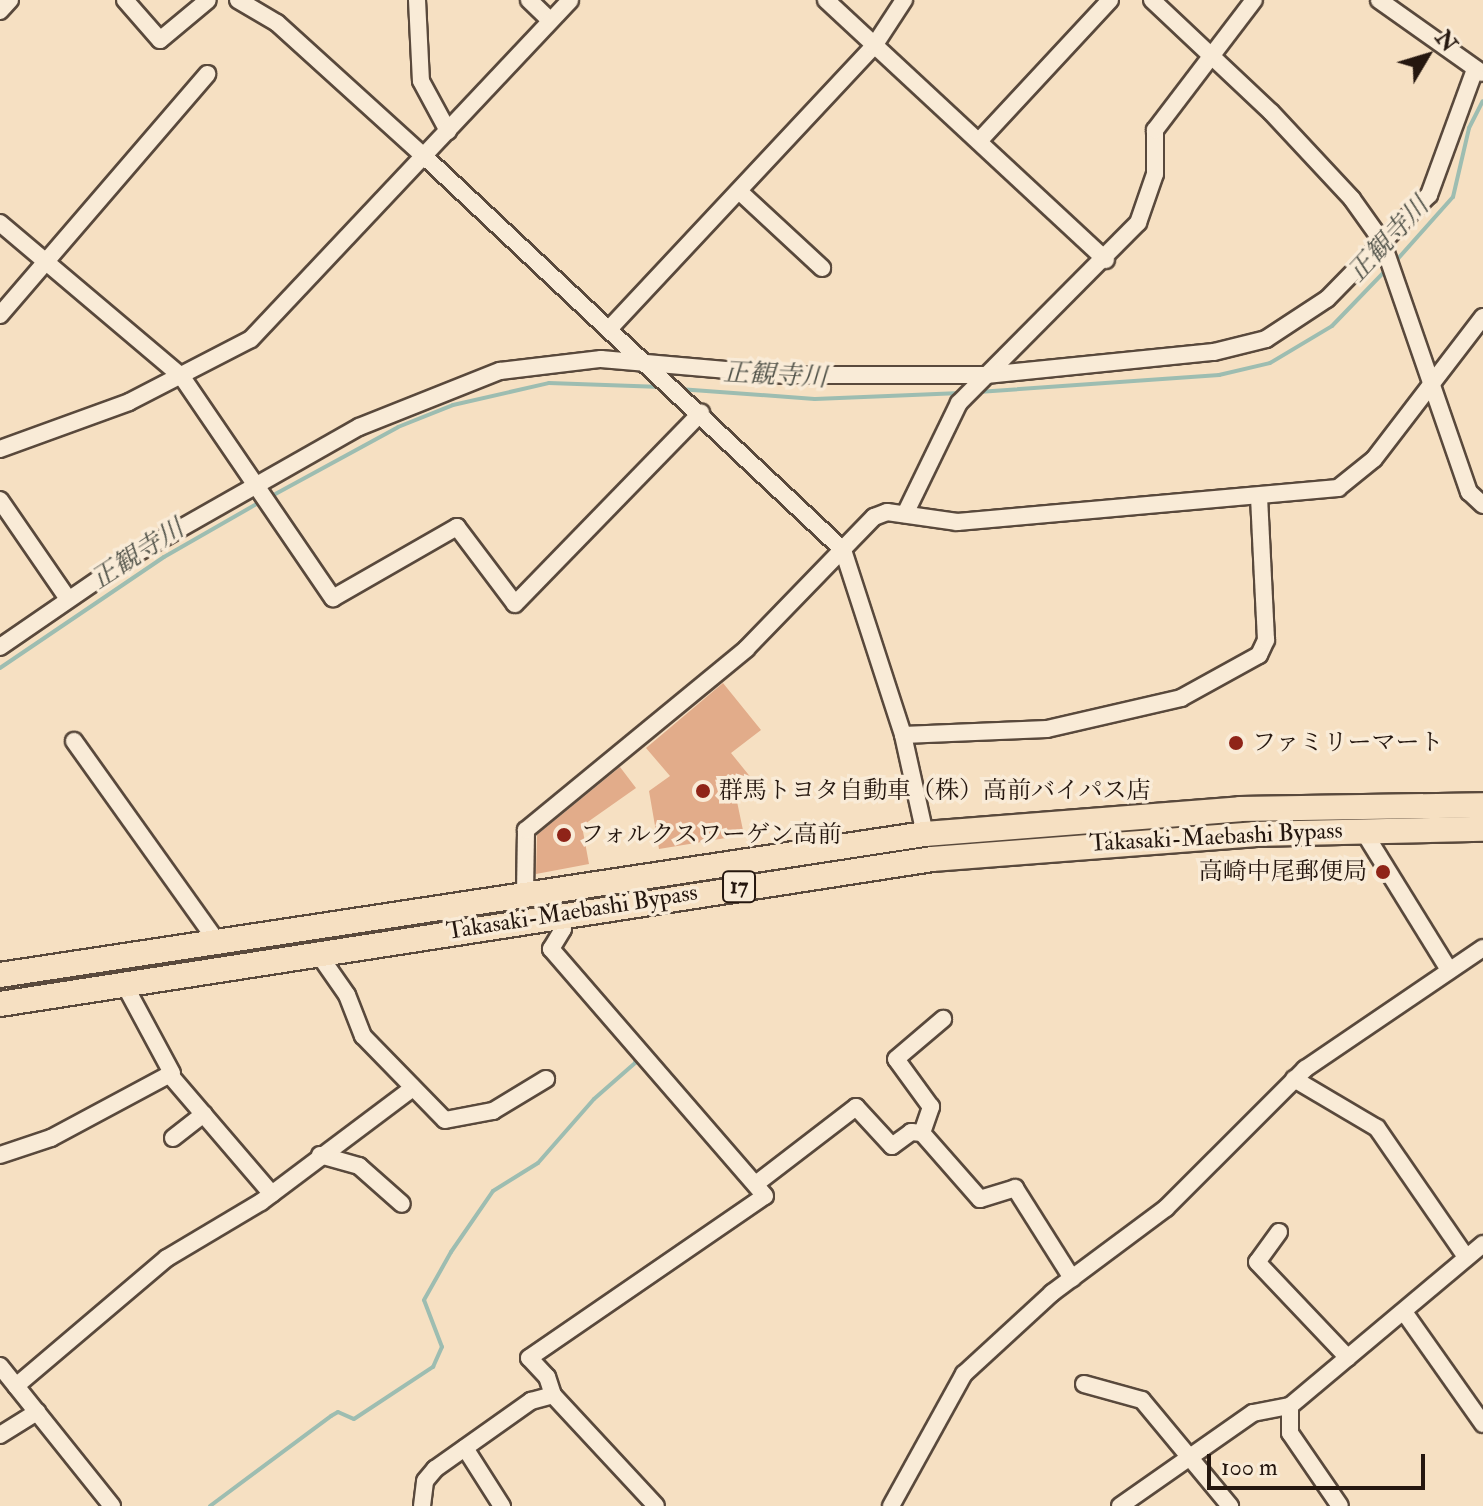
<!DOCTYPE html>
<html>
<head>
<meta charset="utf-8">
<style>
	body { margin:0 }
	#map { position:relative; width:1483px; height:1506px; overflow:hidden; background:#f6e0c2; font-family:"IM FELL Double Pica","Noto Serif JP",serif }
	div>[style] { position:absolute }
	.stream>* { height:4px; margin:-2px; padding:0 2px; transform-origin:2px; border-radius:2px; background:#9dbdb1 }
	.building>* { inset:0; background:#e2ac8a }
	.roads { filter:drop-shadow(2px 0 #59493c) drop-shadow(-2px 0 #59493c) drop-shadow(0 2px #59493c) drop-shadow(0 -2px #59493c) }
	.minor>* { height:16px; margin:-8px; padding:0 8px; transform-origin:8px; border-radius:8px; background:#f9ebd7 }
	.highway>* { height:24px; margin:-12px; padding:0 12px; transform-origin:12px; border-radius:12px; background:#f6e0c2 }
	.dots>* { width:22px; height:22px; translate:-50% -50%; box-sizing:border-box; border:4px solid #f9ebd7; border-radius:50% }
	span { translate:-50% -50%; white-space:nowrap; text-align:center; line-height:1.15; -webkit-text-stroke:7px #f9ebd7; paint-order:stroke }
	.shield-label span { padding:2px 6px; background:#f9ebd7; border:2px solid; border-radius:6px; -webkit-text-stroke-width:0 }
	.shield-label { font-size:22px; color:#25170f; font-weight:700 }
	.poi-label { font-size:24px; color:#25170f }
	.left { translate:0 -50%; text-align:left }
	.right { translate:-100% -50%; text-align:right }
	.street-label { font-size:24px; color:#25170f }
	.water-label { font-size:26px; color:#4f5148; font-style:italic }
	.north { position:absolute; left:1387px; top:16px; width:80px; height:80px; -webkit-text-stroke:6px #f9ebd7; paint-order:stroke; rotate:52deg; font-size:22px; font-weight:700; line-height:32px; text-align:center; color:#25170f }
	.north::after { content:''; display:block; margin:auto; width:28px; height:36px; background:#25170f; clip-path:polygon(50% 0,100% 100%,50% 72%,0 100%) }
	.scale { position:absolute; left:1207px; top:1454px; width:218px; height:36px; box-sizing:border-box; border:4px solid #25170f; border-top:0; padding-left:10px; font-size:24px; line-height:28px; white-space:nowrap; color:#25170f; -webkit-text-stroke:6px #f9ebd7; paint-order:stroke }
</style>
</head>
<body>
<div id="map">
	<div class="stream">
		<i style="left:1395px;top:262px;width:87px;rotate:-48.3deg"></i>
		<i style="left:1453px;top:197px;width:71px;rotate:-76.9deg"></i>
		<i style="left:1469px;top:128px;width:30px;rotate:-63deg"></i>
		<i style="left:679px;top:389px;width:136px;rotate:4.2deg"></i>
		<i style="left:815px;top:399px;width:146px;rotate:-2.4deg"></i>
		<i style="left:978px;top:392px;width:242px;rotate:-4deg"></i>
		<i style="left:1219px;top:375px;width:52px;rotate:-13.2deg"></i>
		<i style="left:1270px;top:363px;width:72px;rotate:-30.8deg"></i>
		<i style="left:1332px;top:326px;width:81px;rotate:-46deg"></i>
		<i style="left:268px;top:498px;width:148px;rotate:-28.6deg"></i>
		<i style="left:398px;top:427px;width:59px;rotate:-21.8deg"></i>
		<i style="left:453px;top:405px;width:98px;rotate:-12.9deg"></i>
		<i style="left:549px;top:383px;width:113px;rotate:2deg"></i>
		<i style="left:0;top:668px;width:198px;rotate:-34.1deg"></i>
		<i style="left:164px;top:557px;width:111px;rotate:-29.8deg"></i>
		<i style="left:210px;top:1506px;width:151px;rotate:-36.6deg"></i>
		<i style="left:331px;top:1416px;width:8px;rotate:-30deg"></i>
		<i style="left:338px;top:1412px;width:17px;rotate:24deg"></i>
		<i style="left:354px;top:1419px;width:95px;rotate:-33.4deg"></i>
		<i style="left:433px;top:1367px;width:22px;rotate:-66deg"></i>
		<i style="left:442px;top:1347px;width:50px;rotate:-111deg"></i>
		<i style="left:424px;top:1300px;width:55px;rotate:-60.6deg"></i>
		<i style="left:451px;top:1252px;width:74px;rotate:-55.5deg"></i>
		<i style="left:493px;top:1191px;width:53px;rotate:-31.9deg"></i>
		<i style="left:538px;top:1163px;width:85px;rotate:-48.8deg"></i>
		<i style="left:594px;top:1099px;width:55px;rotate:-41.3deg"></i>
		<i style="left:635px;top:1063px;width:9px;rotate:-77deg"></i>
	</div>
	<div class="building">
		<i style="clip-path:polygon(723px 683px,761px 730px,731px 753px,752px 779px,735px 792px,744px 835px,659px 849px,649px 791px,670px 776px,646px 748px)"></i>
		<i style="clip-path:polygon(620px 767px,636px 788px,582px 826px,589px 864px,536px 874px,537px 835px)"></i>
	</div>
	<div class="roads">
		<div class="minor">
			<i style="left:125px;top:0;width:53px;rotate:48.8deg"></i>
			<i style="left:160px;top:40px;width:62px;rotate:-39.8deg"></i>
			<i style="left:238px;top:0;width:45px;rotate:30.5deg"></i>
			<i style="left:277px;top:23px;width:200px;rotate:42.2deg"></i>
			<i style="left:425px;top:157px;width:574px;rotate:43.23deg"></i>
			<i style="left:843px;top:550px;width:194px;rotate:72deg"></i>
			<i style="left:903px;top:735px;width:101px;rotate:77.5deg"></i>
			<i style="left:417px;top:0;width:81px;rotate:87.2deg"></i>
			<i style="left:421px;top:81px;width:57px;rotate:61.6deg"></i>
			<i style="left:529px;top:0;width:29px;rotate:44deg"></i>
			<i style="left:826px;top:0;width:382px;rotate:42.9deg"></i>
			<i style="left:1152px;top:0;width:163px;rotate:43.3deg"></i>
			<i style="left:1271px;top:112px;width:119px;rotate:47deg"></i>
			<i style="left:1352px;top:199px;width:52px;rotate:54.5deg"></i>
			<i style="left:1382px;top:241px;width:266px;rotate:70.9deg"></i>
			<i style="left:1469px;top:492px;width:19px;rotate:43deg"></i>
			<i style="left:1379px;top:0;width:126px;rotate:35.3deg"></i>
			<i style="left:0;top:11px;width:15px;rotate:-48deg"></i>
			<i style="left:980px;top:140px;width:191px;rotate:-47.1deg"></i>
			<i style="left:740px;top:192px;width:112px;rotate:42.8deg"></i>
			<i style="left:0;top:223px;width:238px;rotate:40.2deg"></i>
			<i style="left:182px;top:377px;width:268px;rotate:55.7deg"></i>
			<i style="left:333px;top:598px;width:143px;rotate:-29.8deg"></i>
			<i style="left:457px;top:527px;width:96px;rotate:53deg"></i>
			<i style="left:515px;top:604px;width:267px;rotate:-45.8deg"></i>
			<i style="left:0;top:315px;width:318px;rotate:-49.3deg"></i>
			<i style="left:610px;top:328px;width:386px;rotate:-46.9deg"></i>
			<i style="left:874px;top:46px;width:55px;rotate:-56.9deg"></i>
			<i style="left:0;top:449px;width:137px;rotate:-20deg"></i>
			<i style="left:129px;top:402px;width:137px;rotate:-27.3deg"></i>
			<i style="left:251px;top:339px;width:465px;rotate:-46.7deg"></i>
			<i style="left:0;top:500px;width:120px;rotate:55.5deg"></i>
			<i style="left:905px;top:514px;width:123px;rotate:-64.1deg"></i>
			<i style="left:959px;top:403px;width:254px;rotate:-45.2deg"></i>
			<i style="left:1138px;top:223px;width:52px;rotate:-70.9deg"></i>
			<i style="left:1155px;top:174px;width:44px;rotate:-90deg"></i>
			<i style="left:1155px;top:130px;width:163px;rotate:-52.7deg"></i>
			<i style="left:0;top:647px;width:166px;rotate:-34.5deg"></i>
			<i style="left:137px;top:553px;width:255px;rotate:-29.6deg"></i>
			<i style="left:359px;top:427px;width:152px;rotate:-21.7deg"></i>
			<i style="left:500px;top:371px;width:102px;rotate:-6.8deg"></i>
			<i style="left:601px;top:359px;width:185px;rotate:5deg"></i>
			<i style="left:785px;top:375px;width:201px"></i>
			<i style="left:986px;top:375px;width:229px;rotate:-5.8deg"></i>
			<i style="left:1214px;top:352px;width:54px;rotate:-14deg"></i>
			<i style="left:1266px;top:339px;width:73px;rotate:-33.3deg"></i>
			<i style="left:1327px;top:299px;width:146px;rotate:-45.6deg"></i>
			<i style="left:1429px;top:195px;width:134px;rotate:-69.9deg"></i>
			<i style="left:903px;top:735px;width:144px;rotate:-2.4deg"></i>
			<i style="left:1047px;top:729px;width:138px;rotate:-13deg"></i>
			<i style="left:1181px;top:698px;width:89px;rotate:-28.9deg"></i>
			<i style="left:1259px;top:655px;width:17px;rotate:-65deg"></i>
			<i style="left:1266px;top:640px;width:143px;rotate:-92.8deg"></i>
			<i style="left:74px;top:741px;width:248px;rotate:54.5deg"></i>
			<i style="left:1362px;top:829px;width:166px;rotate:58.3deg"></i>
			<i style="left:525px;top:894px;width:64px;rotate:-89.1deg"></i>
			<i style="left:526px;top:830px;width:285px;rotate:-39.4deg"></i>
			<i style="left:746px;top:649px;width:184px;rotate:-45.9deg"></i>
			<i style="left:874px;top:517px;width:14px;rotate:-21deg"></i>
			<i style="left:887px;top:512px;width:71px;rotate:8.1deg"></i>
			<i style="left:957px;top:522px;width:383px;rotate:-5.1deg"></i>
			<i style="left:1338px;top:488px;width:46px;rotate:-38.9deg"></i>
			<i style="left:1374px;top:459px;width:179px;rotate:-52.5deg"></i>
			<i style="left:317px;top:952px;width:52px;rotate:55.1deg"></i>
			<i style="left:347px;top:995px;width:44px;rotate:68.7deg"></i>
			<i style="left:363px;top:1036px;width:117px;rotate:45.7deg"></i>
			<i style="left:445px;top:1120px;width:49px;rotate:-10.6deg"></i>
			<i style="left:493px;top:1111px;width:62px;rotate:-31.1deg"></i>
			<i style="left:169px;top:1074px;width:158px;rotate:49.4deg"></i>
			<i style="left:1294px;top:1079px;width:96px;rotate:30.6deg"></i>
			<i style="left:1377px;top:1128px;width:157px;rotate:55.4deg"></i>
			<i style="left:922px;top:1133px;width:28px;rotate:-71deg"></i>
			<i style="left:931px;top:1107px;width:59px;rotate:-126.1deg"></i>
			<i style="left:896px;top:1059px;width:62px;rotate:-40.4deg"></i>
			<i style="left:173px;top:1138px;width:39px;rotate:-38deg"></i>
			<i style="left:0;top:1155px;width:54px;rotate:-18.4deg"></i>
			<i style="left:51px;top:1138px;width:137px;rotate:-28.2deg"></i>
			<i style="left:172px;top:1073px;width:101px;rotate:-118.3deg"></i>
			<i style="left:320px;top:1155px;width:41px;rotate:15.8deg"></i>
			<i style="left:359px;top:1166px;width:57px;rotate:41.5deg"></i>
			<i style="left:757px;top:1183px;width:125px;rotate:-37.5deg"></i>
			<i style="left:856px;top:1107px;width:53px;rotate:47.3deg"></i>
			<i style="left:892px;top:1146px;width:24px;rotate:-36deg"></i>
			<i style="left:911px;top:1132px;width:11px;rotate:5deg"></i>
			<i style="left:922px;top:1133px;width:88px;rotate:48.7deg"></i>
			<i style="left:980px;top:1199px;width:37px;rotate:-17deg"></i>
			<i style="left:1015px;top:1188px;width:107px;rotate:57.7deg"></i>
			<i style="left:1279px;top:1232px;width:37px;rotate:126deg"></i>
			<i style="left:1257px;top:1262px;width:132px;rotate:46.5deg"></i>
			<i style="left:1404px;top:1312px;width:137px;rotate:54.8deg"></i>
			<i style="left:0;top:1366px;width:179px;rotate:51.3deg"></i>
			<i style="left:1084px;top:1384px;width:60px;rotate:15.4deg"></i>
			<i style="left:1142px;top:1400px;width:138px;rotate:50.3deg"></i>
			<i style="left:16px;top:1386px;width:198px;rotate:-40.3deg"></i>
			<i style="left:167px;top:1258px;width:109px;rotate:-30.8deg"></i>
			<i style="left:261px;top:1202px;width:190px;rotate:-36.9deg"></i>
			<i style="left:553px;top:1395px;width:19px;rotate:-108deg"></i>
			<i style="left:547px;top:1377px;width:26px;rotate:-133deg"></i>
			<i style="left:529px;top:1358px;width:286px;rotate:-34.5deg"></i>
			<i style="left:765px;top:1196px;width:327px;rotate:-130.9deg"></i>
			<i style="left:551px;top:949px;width:23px;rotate:-59deg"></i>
			<i style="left:563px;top:929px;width:15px;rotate:-101deg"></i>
			<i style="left:1290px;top:1406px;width:27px;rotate:90deg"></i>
			<i style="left:1290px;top:1433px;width:88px;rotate:55.6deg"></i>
			<i style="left:0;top:1435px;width:44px;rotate:-31.9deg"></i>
			<i style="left:465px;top:1448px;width:69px;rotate:57.5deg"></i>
			<i style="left:422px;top:1506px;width:25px;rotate:-83deg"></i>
			<i style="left:425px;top:1481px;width:16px;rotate:-50deg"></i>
			<i style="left:435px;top:1469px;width:118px;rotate:-35.3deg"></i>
			<i style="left:531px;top:1401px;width:23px;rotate:-15deg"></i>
			<i style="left:553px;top:1395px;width:151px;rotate:47.1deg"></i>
			<i style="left:891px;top:1506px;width:151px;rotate:-61.1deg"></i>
			<i style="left:964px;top:1374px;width:120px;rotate:-42.6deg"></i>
			<i style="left:1052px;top:1293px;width:142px;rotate:-36.7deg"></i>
			<i style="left:1166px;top:1208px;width:197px;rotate:-45deg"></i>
			<i style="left:1305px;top:1069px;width:215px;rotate:-34.2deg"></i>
			<i style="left:1120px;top:1506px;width:162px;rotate:-35deg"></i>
			<i style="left:1253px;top:1413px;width:38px;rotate:-11deg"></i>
			<i style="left:1290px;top:1406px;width:252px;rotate:-40deg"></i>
		</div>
		<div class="highway">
			<i style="left:0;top:975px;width:936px;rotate:-8.67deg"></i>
			<i style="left:925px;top:834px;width:316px;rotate:-4.5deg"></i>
			<i style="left:1240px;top:809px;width:243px;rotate:-0.9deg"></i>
			<i style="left:0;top:1004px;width:943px;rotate:-8.84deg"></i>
			<i style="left:932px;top:859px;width:323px;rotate:-4.4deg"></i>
			<i style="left:1254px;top:834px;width:229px;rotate:-1.3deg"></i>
		</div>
	</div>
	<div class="dots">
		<i style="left:1236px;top:743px;background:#8f2418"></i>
		<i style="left:703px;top:791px;background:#8f2418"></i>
		<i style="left:564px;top:835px;background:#8f2418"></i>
		<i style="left:1383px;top:872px;background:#8f2418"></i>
	</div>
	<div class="shield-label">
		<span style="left:739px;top:887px">17</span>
	</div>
	<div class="poi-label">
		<span class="left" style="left:1252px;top:743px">ファミリーマート</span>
		<span class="left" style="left:719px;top:791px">群馬トヨタ自動車（株）高前バイパス店</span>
		<span class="left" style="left:580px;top:835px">フォルクスワーゲン高前</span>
		<span class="right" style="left:1367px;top:872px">高崎中尾郵便局</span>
	</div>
	<div class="street-label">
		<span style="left:1216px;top:837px;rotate:-3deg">Takasaki-Maebashi Bypass</span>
		<span style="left:572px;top:912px;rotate:-9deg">Takasaki-Maebashi Bypass</span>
	</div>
	<div class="water-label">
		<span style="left:1389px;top:240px;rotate:-47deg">正観寺川</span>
		<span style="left:775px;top:376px;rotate:3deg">正観寺川</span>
		<span style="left:138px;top:555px;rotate:-33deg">正観寺川</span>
	</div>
	<div class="north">N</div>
	<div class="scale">100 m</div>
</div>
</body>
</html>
